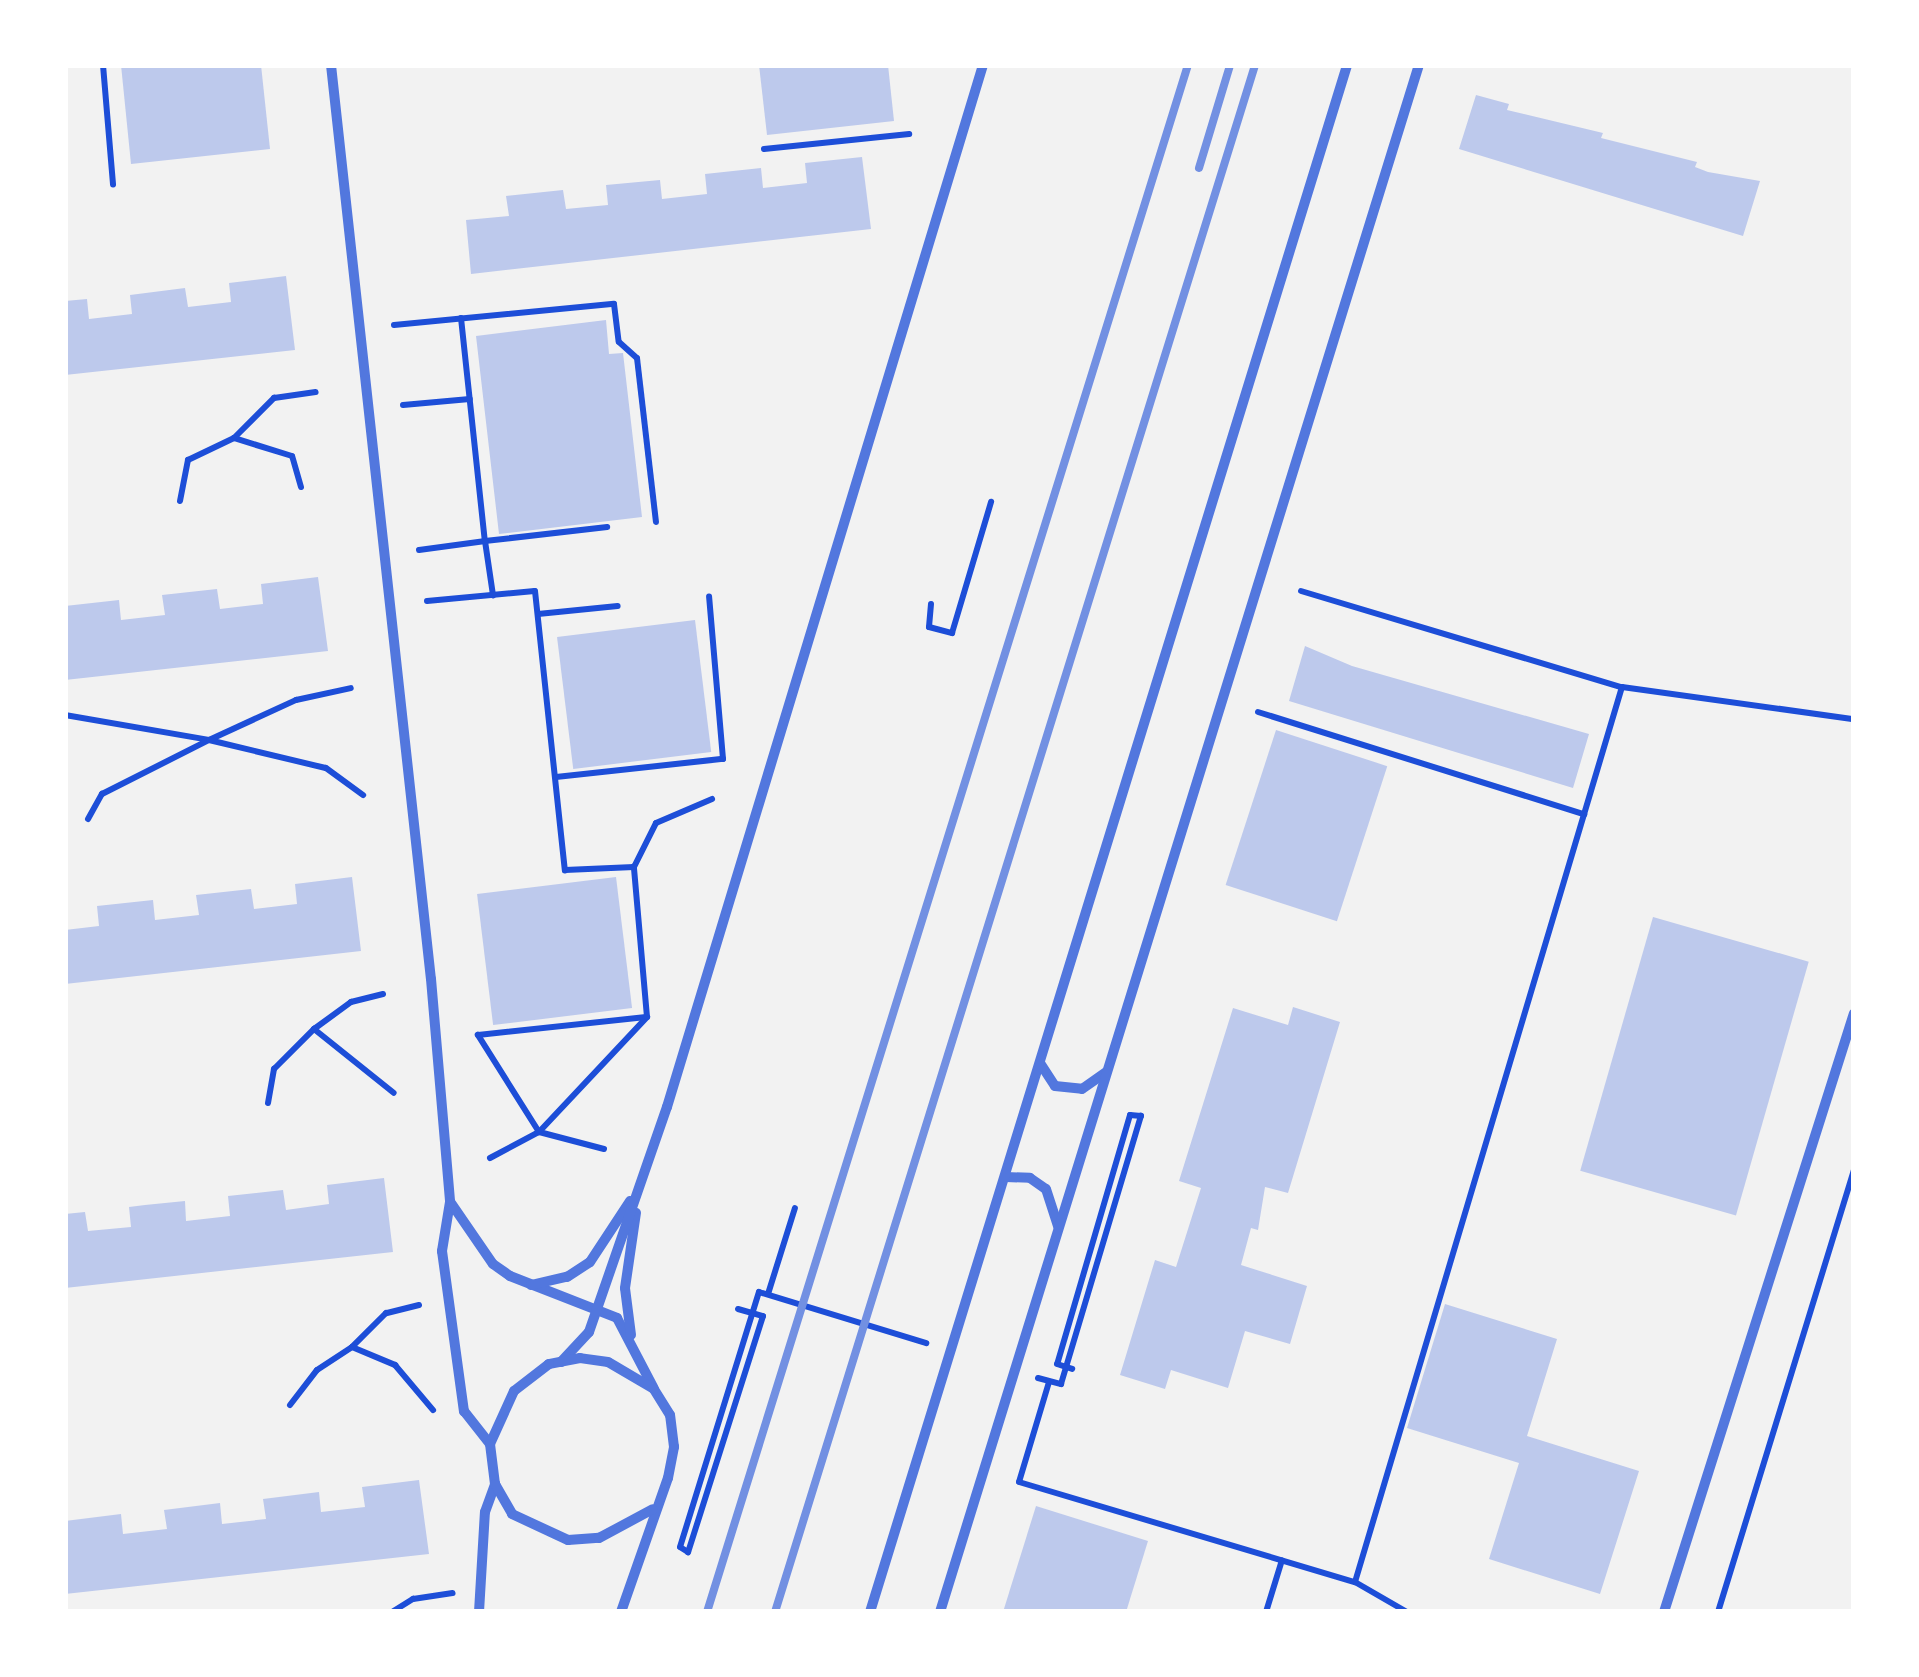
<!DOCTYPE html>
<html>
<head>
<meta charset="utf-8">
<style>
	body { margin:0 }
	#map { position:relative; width:1919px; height:1677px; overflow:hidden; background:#f2f2f2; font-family:"Playfair Display",serif }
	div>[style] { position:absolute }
	.building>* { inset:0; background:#bdc9ec; transform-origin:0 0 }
	.path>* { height:6px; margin:-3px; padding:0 3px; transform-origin:3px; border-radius:3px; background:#1d4ed8 }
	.minor>* { height:10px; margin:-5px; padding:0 5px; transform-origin:5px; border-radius:5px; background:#5277de }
	.rail>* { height:8px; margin:-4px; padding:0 4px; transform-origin:4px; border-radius:4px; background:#7290e2 }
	span { translate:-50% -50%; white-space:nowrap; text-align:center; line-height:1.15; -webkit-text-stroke:9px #fff; paint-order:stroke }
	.frame { position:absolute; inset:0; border:68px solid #fff; pointer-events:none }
</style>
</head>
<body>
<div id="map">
	<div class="building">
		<i style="clip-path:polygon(121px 65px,261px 65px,270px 149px,131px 164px)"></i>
		<i style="clip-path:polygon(759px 65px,888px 65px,894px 121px,767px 135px)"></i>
		<i style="clip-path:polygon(1476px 95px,1509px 104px,1507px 110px,1603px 133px,1601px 138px,1697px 162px,1695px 167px,1708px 172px,1760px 181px,1743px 236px,1459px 149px)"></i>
		<i style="clip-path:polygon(862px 157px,871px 229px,471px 274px,466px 220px,509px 216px,506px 196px,563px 190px,566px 209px,608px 205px,606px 185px,660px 180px,662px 199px,707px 194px,705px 174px,761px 168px,763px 188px,807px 183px,805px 163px)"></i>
		<i style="clip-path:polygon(286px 276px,295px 350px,65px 375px,65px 301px,87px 299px,89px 319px,132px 314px,130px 295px,185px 288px,188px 307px,231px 302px,229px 283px)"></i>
		<i style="clip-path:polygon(606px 320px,609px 354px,623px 353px,642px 517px,499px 534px,476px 336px)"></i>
		<i style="clip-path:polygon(318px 577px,328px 651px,65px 680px,65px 606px,119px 600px,121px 620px,165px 615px,162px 595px,217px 589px,220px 609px,263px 604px,261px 584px)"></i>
		<i style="left:695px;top:620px;width:133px;height:139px;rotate:83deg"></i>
		<i style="clip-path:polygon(1305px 646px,1352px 666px,1589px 734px,1573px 788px,1289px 701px)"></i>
		<i style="left:1276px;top:730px;width:117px;height:163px;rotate:18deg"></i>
		<i style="clip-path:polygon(352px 877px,361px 951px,65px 984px,65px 930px,99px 926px,97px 906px,153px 900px,155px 920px,199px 915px,196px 895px,251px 889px,254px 909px,297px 904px,295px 884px)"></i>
		<i style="left:616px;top:877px;width:132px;height:140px;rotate:83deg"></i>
		<i style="left:1653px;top:917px;width:162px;height:264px;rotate:16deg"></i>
		<i style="clip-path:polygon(1293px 1007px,1340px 1022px,1288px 1193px,1265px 1187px,1258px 1230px,1251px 1228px,1241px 1265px,1307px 1286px,1290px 1344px,1245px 1331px,1228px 1388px,1171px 1370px,1165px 1389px,1120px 1375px,1155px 1260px,1176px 1267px,1201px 1188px,1179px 1181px,1233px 1008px,1288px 1025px)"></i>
		<i style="clip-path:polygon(384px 1178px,393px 1252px,65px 1288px,65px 1214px,85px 1212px,88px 1231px,131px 1227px,129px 1207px,145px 1205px,185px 1201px,186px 1221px,230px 1216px,228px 1196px,283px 1190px,286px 1210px,329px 1204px,327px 1185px)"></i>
		<i style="clip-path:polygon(1445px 1304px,1557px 1339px,1527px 1436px,1639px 1471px,1600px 1594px,1489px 1559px,1519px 1463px,1407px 1428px)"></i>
		<i style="clip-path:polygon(419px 1480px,429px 1554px,65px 1594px,65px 1521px,121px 1514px,123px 1534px,167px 1529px,164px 1510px,220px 1503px,222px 1524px,266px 1519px,263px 1499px,319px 1492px,321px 1512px,365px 1507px,362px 1487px)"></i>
		<i style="clip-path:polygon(1036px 1506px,1148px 1541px,1126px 1612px,1003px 1612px)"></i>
	</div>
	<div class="path">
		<i style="left:103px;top:65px;width:120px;rotate:85.2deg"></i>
		<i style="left:764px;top:149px;width:146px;rotate:-5.9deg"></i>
		<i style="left:461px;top:318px;width:224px;rotate:83.9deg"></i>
		<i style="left:485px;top:541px;width:123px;rotate:-6.5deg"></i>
		<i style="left:394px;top:325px;width:221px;rotate:-5.5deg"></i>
		<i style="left:614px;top:304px;width:38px;rotate:83deg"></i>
		<i style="left:619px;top:342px;width:24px;rotate:42deg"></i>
		<i style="left:637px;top:358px;width:165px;rotate:83.4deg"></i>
		<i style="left:403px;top:405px;width:67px;rotate:-5.1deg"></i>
		<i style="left:301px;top:487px;width:32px;rotate:-106deg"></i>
		<i style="left:292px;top:456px;width:61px;rotate:-162.8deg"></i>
		<i style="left:234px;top:438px;width:57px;rotate:-45deg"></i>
		<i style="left:274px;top:398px;width:42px;rotate:-8.1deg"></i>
		<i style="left:180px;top:501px;width:42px;rotate:-79deg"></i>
		<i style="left:188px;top:460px;width:51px;rotate:-25.6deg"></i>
		<i style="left:419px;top:550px;width:67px;rotate:-7.8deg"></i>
		<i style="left:485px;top:541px;width:55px;rotate:81.6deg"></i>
		<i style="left:1301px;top:591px;width:335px;rotate:16.7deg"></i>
		<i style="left:1622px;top:687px;width:234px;rotate:7.9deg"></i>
		<i style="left:427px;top:601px;width:108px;rotate:-5.3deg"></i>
		<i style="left:535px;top:591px;width:281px;rotate:83.9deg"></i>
		<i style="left:565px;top:870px;width:69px;rotate:-2.5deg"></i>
		<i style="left:931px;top:604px;width:23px;rotate:95deg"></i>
		<i style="left:929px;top:627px;width:24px;rotate:15deg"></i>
		<i style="left:952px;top:633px;width:137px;rotate:-73.4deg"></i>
		<i style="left:538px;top:614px;width:80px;rotate:-5.7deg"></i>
		<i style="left:1258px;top:712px;width:342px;rotate:17.4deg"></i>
		<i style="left:65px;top:715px;width:146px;rotate:9.8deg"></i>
		<i style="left:209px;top:740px;width:96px;rotate:-24.7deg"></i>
		<i style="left:296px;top:700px;width:56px;rotate:-12.3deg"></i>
		<i style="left:556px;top:777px;width:168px;rotate:-6.2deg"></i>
		<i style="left:723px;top:759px;width:163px;rotate:-94.9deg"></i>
		<i style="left:88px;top:819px;width:29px;rotate:-61deg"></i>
		<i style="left:102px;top:794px;width:120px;rotate:-26.8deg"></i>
		<i style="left:209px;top:740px;width:120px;rotate:13.5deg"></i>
		<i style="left:326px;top:768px;width:46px;rotate:36.1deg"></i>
		<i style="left:314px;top:1029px;width:102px;rotate:38.7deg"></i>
		<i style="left:268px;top:1103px;width:35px;rotate:-80deg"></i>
		<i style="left:274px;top:1069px;width:57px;rotate:-45deg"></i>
		<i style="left:314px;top:1029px;width:46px;rotate:-36.1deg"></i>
		<i style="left:351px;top:1002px;width:33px;rotate:-14deg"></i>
		<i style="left:604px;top:1149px;width:67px;rotate:-165.3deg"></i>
		<i style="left:539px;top:1132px;width:115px;rotate:-122.2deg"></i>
		<i style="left:478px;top:1035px;width:169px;rotate:-6.1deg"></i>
		<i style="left:490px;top:1158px;width:55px;rotate:-28deg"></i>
		<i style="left:539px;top:1132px;width:158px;rotate:-46.8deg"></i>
		<i style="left:647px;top:1017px;width:151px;rotate:-95deg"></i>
		<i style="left:634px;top:867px;width:49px;rotate:-63.4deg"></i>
		<i style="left:656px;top:823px;width:61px;rotate:-23.2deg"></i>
		<i style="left:768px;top:1294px;width:90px;rotate:-72.6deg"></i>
		<i style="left:419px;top:1305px;width:34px;rotate:166deg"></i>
		<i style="left:386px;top:1313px;width:48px;rotate:135deg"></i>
		<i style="left:352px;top:1347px;width:47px;rotate:22.7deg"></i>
		<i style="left:395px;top:1365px;width:59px;rotate:49.8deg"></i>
		<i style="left:738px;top:1309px;width:26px;rotate:16deg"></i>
		<i style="left:763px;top:1316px;width:248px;rotate:107.6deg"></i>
		<i style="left:688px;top:1552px;width:9px;rotate:-148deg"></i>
		<i style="left:680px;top:1547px;width:267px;rotate:-72.8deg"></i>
		<i style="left:759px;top:1292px;width:175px;rotate:17deg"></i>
		<i style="left:1038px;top:1378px;width:24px;rotate:15deg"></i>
		<i style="left:1061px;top:1384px;width:280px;rotate:-73.4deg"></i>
		<i style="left:1141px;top:1116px;width:11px;rotate:-175deg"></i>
		<i style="left:1130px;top:1115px;width:259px;rotate:106.3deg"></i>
		<i style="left:1057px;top:1364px;width:16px;rotate:18deg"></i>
		<i style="left:1049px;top:1382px;width:104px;rotate:106.7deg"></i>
		<i style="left:1019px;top:1482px;width:351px;rotate:16.6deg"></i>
		<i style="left:1355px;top:1582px;width:934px;rotate:-73.39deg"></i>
		<i style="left:290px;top:1405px;width:44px;rotate:-52.4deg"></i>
		<i style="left:317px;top:1370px;width:42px;rotate:-33.3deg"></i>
		<i style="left:1355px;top:1582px;width:60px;rotate:30deg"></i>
		<i style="left:392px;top:1612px;width:25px;rotate:-32deg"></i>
		<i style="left:413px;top:1599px;width:40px;rotate:-8.5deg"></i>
		<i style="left:1266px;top:1612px;width:54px;rotate:-72.9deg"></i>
		<i style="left:1718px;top:1612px;width:463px;rotate:-72.9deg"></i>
	</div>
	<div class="minor">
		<i style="left:331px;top:65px;width:919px;rotate:83.76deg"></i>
		<i style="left:431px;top:979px;width:224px;rotate:85.1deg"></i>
		<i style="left:450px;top:1202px;width:50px;rotate:99.3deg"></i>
		<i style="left:442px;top:1251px;width:162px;rotate:82.2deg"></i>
		<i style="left:464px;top:1411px;width:42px;rotate:51.8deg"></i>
		<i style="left:1040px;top:1063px;width:27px;rotate:57deg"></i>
		<i style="left:1055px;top:1086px;width:27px;rotate:6deg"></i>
		<i style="left:1082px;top:1089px;width:29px;rotate:-35deg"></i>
		<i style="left:1006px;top:1177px;width:24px;rotate:2deg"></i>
		<i style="left:1030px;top:1178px;width:19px;rotate:35deg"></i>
		<i style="left:1046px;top:1189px;width:39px;rotate:72deg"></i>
		<i style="left:451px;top:1203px;width:74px;rotate:55.5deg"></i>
		<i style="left:493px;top:1264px;width:21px;rotate:35deg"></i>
		<i style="left:510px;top:1276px;width:115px;rotate:21.4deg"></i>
		<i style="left:617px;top:1318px;width:78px;rotate:62.4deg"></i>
		<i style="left:531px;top:1285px;width:37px;rotate:-13deg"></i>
		<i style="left:567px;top:1277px;width:27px;rotate:-33deg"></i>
		<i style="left:590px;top:1262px;width:73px;rotate:-56.7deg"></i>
		<i style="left:631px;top:1335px;width:47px;rotate:-97.3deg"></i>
		<i style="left:625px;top:1288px;width:76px;rotate:-81.7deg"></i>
		<i style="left:561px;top:1362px;width:41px;rotate:-47deg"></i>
		<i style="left:589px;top:1332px;width:238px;rotate:-70.9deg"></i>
		<i style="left:667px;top:1107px;width:1089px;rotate:-73.13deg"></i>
		<i style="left:479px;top:1612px;width:100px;rotate:-86.6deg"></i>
		<i style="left:485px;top:1512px;width:30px;rotate:-70deg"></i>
		<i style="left:621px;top:1612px;width:142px;rotate:-70.7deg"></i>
		<i style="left:668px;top:1478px;width:32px;rotate:-79deg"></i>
		<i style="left:674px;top:1447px;width:32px;rotate:-97deg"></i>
		<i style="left:670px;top:1415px;width:31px;rotate:-122deg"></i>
		<i style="left:654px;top:1389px;width:53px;rotate:-149.6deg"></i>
		<i style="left:608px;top:1362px;width:28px;rotate:-172deg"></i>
		<i style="left:580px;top:1358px;width:32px;rotate:169deg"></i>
		<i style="left:549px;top:1364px;width:44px;rotate:142.4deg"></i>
		<i style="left:514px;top:1391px;width:58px;rotate:114.4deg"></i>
		<i style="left:490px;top:1444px;width:40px;rotate:82.9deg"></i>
		<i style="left:495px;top:1484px;width:34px;rotate:60deg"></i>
		<i style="left:512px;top:1514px;width:62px;rotate:24.9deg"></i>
		<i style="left:568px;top:1540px;width:31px;rotate:-4deg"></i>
		<i style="left:599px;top:1538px;width:61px;rotate:-28.2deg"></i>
		<i style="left:870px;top:1612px;width:1619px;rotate:-72.86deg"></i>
		<i style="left:940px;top:1612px;width:1619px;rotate:-72.8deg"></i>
		<i style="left:1664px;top:1612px;width:628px;rotate:-72.4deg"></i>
	</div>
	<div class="rail">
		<i style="left:1199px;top:168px;width:108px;rotate:-73.2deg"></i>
		<i style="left:707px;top:1612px;width:1620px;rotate:-72.73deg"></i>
		<i style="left:775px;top:1612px;width:1620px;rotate:-72.76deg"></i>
	</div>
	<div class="frame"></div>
</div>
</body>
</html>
